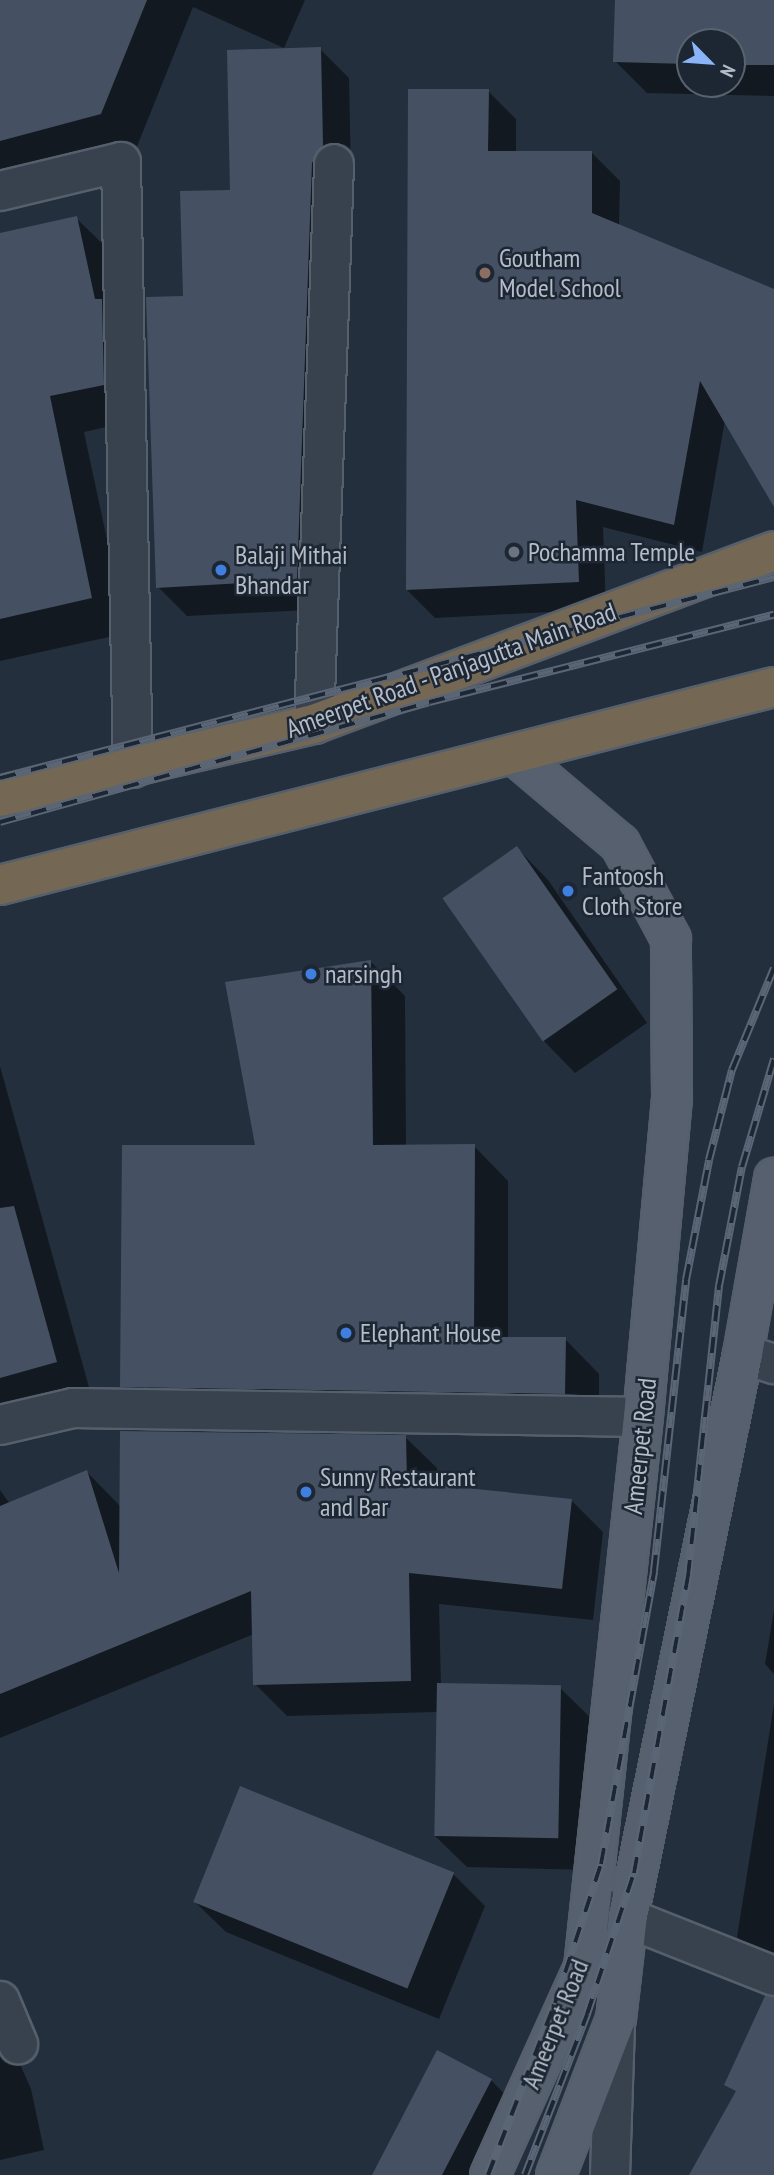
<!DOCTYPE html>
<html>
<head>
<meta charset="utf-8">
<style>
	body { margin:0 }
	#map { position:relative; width:774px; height:2175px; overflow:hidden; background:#242f3e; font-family:"PT Sans Narrow",sans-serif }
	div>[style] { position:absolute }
	.shadow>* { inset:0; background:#0007 }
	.building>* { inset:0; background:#455162; transform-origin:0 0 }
	.roads { filter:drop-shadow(2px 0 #565f6c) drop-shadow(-2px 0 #565f6c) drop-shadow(0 2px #565f6c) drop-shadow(0 -2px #565f6c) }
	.minor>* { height:38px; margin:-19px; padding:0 19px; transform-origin:19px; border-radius:19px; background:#38414e }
	.major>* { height:38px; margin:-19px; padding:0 19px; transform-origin:19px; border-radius:19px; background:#56606e }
	.highway>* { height:38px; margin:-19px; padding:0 19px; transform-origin:19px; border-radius:19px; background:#746855 }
	.rail>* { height:8px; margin-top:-4px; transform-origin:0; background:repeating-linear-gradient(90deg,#1d2633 0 16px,#5a6575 0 32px); box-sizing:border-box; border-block:2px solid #5a6575 }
	.dots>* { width:19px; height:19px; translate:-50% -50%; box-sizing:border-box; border:4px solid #1d2633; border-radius:50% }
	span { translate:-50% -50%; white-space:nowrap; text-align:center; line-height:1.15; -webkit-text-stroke:5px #1d2633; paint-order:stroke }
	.poi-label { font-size:26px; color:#b4bcc9 }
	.left { translate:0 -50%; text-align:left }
	.street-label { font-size:26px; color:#b4bcc9 }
	.north { position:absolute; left:676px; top:28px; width:70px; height:70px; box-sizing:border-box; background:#1d2633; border:2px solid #59626f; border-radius:50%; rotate:115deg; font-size:19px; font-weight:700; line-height:28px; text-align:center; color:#b4bcc9 }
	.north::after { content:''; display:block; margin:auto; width:24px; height:32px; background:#8ab4f8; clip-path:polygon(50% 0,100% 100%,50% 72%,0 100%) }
</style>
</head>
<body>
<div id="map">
	<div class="shadow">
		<i style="clip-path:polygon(0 0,305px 0,284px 48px,193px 7px,136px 149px,0 185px)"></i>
		<i style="clip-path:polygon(evenodd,617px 0,774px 0,774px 96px,647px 93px,615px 61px,617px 0,690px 42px,732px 42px,732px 84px,690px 84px,690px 42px)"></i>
		<i style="clip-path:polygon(320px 49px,349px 78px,351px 175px,326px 609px,187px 616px,158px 587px,184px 298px,232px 192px)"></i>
		<i style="clip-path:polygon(488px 91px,516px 119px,516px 153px,592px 153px,620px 181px,619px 226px,774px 290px,774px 501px,725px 420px,702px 552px,603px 527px,606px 609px,435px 618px,407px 590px)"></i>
		<i style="clip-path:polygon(76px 218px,112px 253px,138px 420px,84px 432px,127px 633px,0 661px,0 235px)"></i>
		<i style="clip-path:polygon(517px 848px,548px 880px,647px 1023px,575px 1073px,544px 1041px,445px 898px)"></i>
		<i style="clip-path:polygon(371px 962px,405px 996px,406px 1146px,474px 1146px,508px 1181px,508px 1339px,565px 1339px,599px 1374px,599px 1428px,182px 1421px,147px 1386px,257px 1147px)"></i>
		<i style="clip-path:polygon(0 1066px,92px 1398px,0 1424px)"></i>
		<i style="clip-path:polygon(405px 1437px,437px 1468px,437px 1487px,572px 1501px,603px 1532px,593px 1620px,439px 1604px,441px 1685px,560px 1688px,592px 1719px,587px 1870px,467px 1867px,435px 1836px,438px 1712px,287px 1716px,255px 1684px,254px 1634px,0 1738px,0 1490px,10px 1504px,87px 1472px,121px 1507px)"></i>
		<i style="clip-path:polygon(774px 1610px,774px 1674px,765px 1664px)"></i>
		<i style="clip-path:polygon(774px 1704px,774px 1968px,737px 1937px)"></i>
		<i style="clip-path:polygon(453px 1874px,485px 1906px,439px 2019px,226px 1932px,194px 1901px)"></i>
		<i style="clip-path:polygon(0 2019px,31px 2089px,44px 2150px,0 2160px)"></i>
		<i style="clip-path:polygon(491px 2080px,515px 2105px,478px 2175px,374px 2175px)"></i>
	</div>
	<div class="building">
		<i style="clip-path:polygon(0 0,147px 0,101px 114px,0 141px)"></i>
		<i style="clip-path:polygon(615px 0,774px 0,774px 65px,732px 65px,732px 42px,690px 42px,690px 64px,613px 62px)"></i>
		<i style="clip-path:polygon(321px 47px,323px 145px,312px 163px,297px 580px,156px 588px,146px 297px,183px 296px,180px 191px,230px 190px,227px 50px)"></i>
		<i style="clip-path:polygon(408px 89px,489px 89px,488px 151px,592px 151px,592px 213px,774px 289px,774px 507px,700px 381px,674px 525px,576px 500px,579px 582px,406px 590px)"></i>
		<i style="clip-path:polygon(77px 216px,95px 299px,102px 299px,104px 385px,50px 396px,92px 598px,0 619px,0 233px)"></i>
		<i style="left:517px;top:846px;width:175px;height:91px;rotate:55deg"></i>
		<i style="clip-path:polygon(371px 960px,373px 1145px,475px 1144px,474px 1337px,566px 1337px,565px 1394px,120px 1387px,122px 1145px,255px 1145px,225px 982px)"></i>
		<i style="clip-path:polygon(14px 1206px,57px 1362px,0 1378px,0 1208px)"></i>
		<i style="clip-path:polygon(120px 1431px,406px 1435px,407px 1482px,572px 1499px,562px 1589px,409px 1573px,411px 1681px,253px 1685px,251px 1591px,0 1694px,0 1506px,87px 1470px,119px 1573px)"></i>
		<i style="left:437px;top:1683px;width:124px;height:153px;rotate:1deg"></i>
		<i style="left:240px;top:1786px;width:231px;height:125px;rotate:22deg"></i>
		<i style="clip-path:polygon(765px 1996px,774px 1997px,774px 2175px,689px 2175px,736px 2091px,724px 2085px)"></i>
		<i style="clip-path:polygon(437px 2050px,492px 2079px,442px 2175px,372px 2175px)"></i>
	</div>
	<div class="roads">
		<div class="minor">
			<i style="left:0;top:191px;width:124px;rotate:-13.5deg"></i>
			<i style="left:121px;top:162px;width:606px;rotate:88.87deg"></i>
			<i style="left:314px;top:724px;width:560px;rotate:-87.95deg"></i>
			<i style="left:743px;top:1354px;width:33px;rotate:18deg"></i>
			<i style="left:0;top:1425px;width:75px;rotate:-13.1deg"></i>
			<i style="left:73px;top:1408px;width:570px;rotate:0.9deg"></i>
			<i style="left:597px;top:1906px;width:190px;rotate:21.6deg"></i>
			<i style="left:0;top:2001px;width:47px;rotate:67.3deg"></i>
			<i style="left:610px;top:2175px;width:147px;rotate:-88.1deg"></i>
		</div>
		<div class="major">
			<i style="left:490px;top:2175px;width:228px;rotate:-65.7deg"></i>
			<i style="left:584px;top:1967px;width:553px;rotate:-83.88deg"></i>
			<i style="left:643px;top:1417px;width:321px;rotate:-84.8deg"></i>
			<i style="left:672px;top:1097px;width:158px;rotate:-90.4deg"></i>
			<i style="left:671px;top:939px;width:108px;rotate:-118.2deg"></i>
			<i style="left:620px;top:844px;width:136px;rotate:-139.8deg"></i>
			<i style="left:556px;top:2175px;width:167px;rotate:-69deg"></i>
			<i style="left:616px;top:2019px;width:104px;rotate:-83.4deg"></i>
			<i style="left:628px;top:1916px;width:574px;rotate:-78.44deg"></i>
			<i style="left:743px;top:1354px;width:179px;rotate:-80deg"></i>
		</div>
		<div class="highway">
			<i style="left:0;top:797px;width:322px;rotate:-13.1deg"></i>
			<i style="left:314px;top:724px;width:491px;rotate:-20.6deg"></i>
			<i style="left:0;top:885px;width:799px;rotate:-14.35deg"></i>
		</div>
	</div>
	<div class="rail">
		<i style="left:0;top:778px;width:800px;rotate:-14.56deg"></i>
		<i style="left:0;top:822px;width:445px;rotate:-15.6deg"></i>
		<i style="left:429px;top:702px;width:356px;rotate:-14.2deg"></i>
		<i style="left:488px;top:2175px;width:185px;rotate:-68.7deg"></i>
		<i style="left:555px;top:2003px;width:146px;rotate:-71.7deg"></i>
		<i style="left:601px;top:1864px;width:298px;rotate:-79.7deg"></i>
		<i style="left:654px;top:1571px;width:293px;rotate:-83.7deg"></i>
		<i style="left:686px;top:1280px;width:122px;rotate:-79.1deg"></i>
		<i style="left:709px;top:1160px;width:93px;rotate:-75.7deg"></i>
		<i style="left:732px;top:1070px;width:110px;rotate:-67.6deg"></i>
		<i style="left:525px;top:2175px;width:173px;rotate:-68.9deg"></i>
		<i style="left:587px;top:2014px;width:149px;rotate:-71.6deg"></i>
		<i style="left:634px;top:1873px;width:302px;rotate:-79.7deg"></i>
		<i style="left:688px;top:1576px;width:292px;rotate:-83.9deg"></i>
		<i style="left:719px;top:1286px;width:121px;rotate:-79.1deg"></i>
		<i style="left:742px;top:1167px;width:113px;rotate:-73.5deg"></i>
	</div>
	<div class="dots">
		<i style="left:485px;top:273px;background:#8d6e63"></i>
		<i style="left:514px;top:552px;background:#6b7280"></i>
		<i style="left:221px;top:570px;background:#3f7fe0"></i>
		<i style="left:568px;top:891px;background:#3f7fe0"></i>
		<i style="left:311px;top:974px;background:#3f7fe0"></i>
		<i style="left:346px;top:1333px;background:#3f7fe0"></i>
		<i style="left:306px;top:1492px;background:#3f7fe0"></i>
	</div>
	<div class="poi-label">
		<span class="left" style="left:499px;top:273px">Goutham<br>Model School</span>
		<span class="left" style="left:528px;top:552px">Pochamma Temple</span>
		<span class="left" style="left:235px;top:570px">Balaji Mithai<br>Bhandar</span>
		<span class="left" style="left:582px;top:891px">Fantoosh<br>Cloth Store</span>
		<span class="left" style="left:325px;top:974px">narsingh</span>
		<span class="left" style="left:360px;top:1333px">Elephant House</span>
		<span class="left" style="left:320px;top:1492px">Sunny Restaurant<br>and Bar</span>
	</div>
	<div class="street-label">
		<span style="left:451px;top:670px;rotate:-20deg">Ameerpet Road - Panjagutta Main Road</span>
		<span style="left:640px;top:1446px;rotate:-84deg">Ameerpet Road</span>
		<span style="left:555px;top:2024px;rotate:-68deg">Ameerpet Road</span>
	</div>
	<div class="north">N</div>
</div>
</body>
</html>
